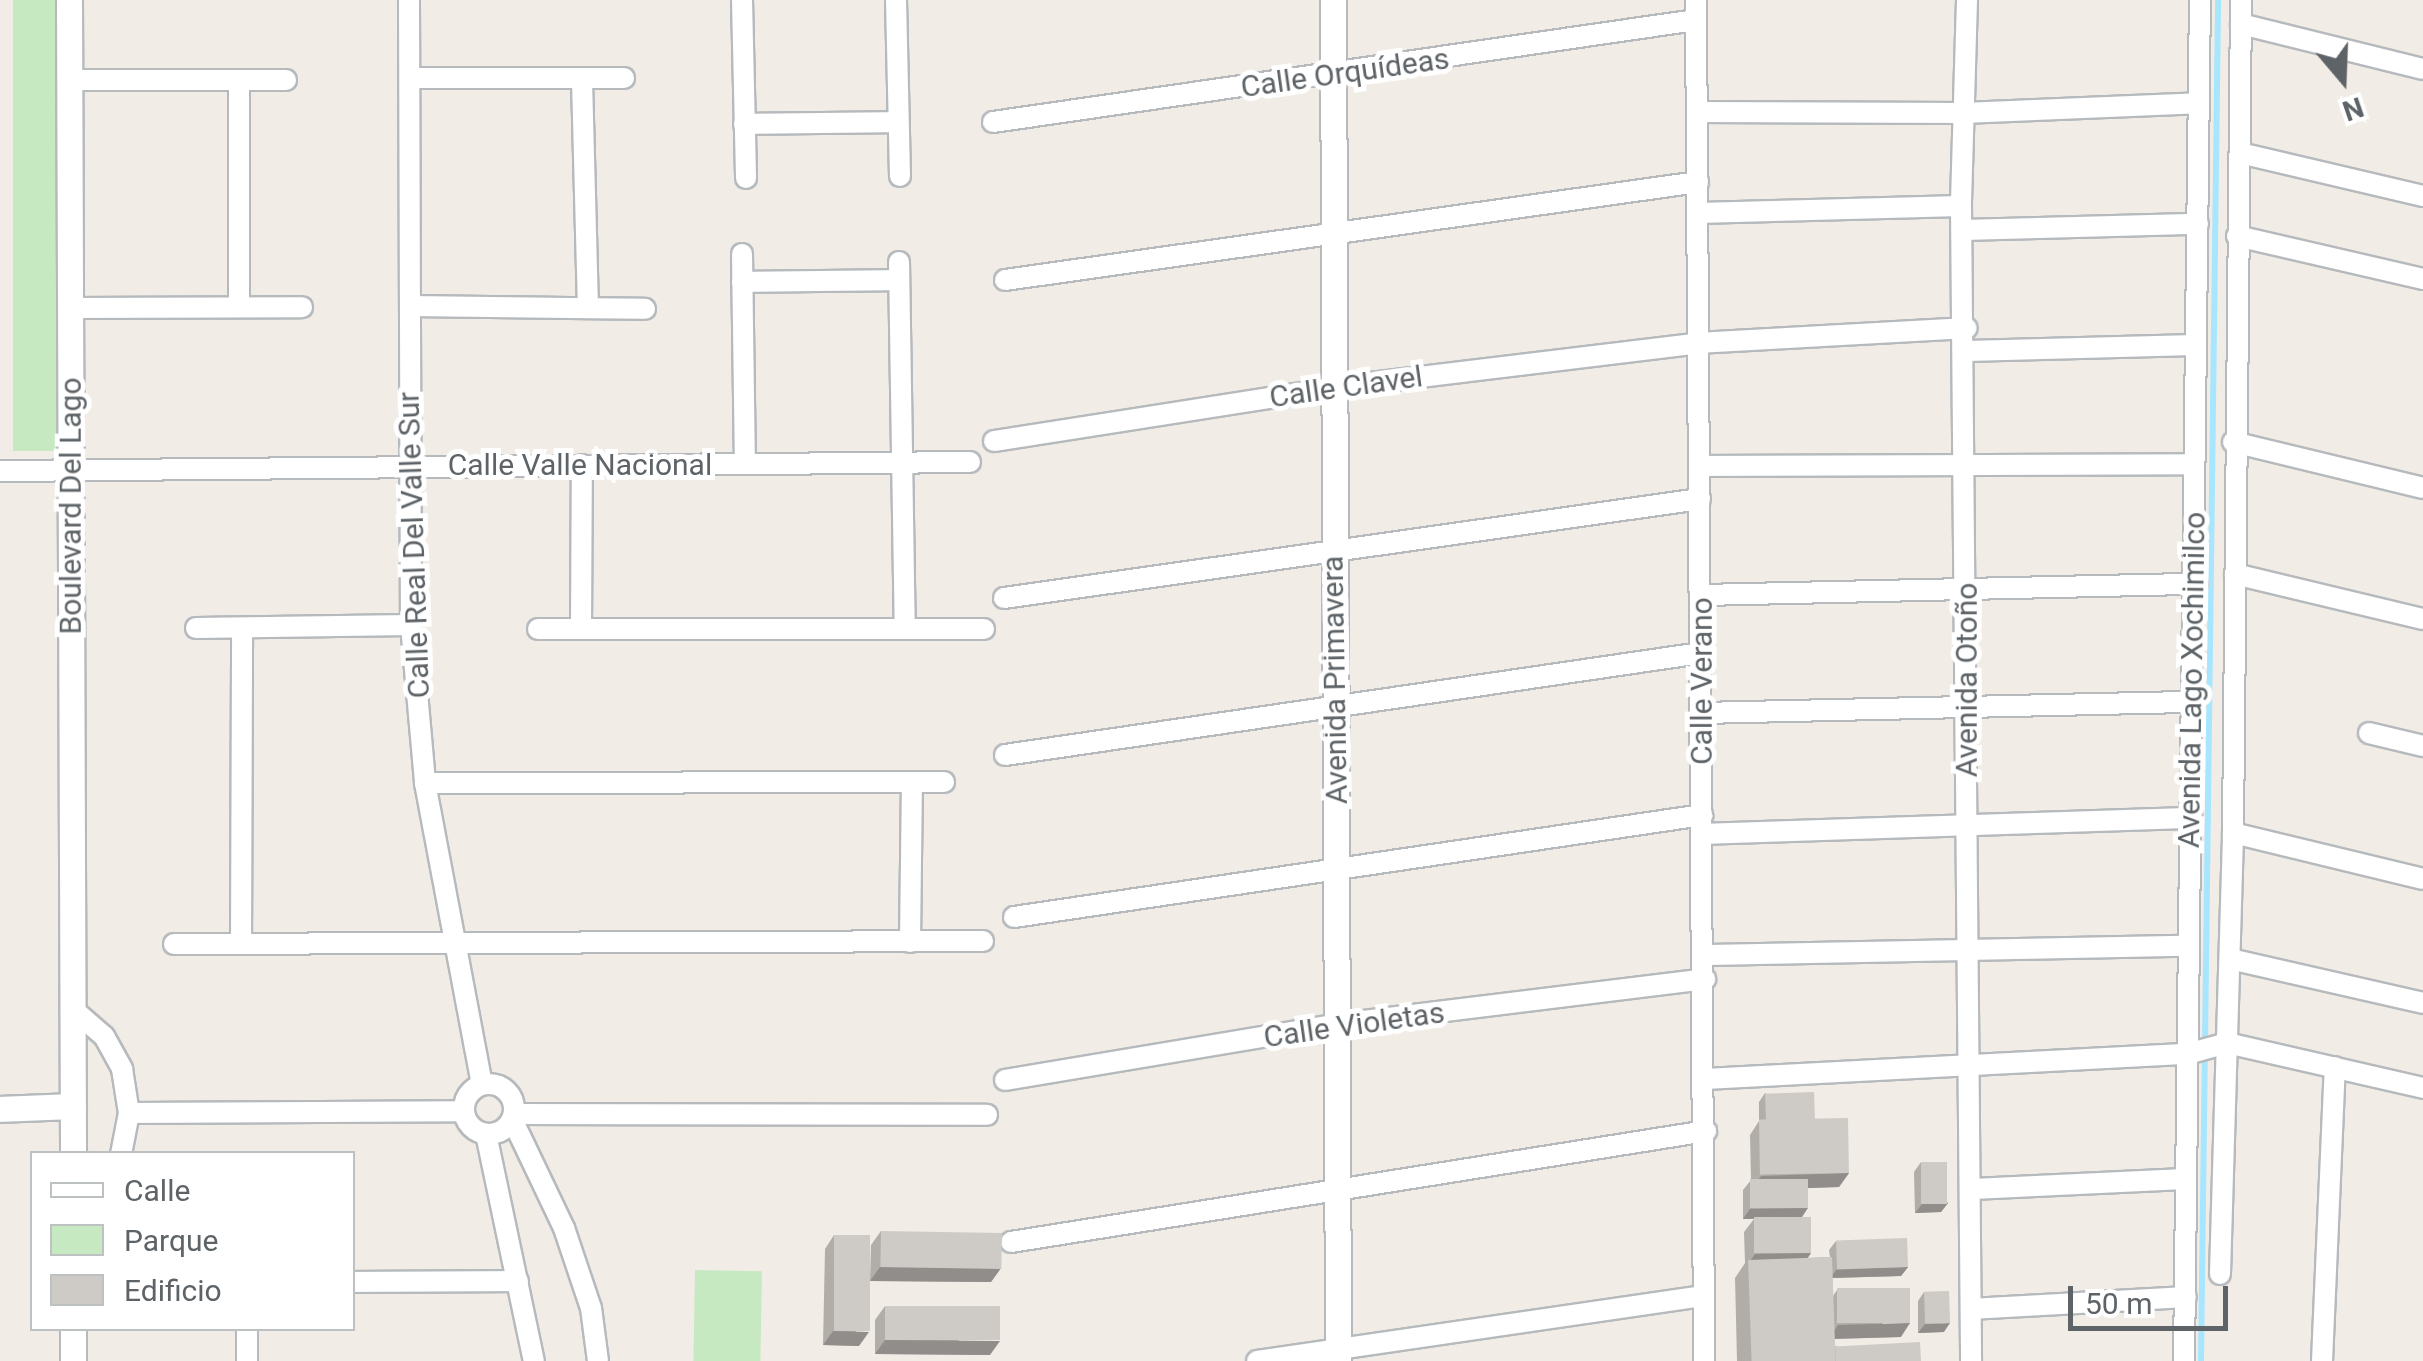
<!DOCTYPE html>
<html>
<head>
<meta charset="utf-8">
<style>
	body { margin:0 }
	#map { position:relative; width:2423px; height:1361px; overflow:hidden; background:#f1ede6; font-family:Roboto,sans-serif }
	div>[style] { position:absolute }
	.green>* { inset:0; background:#c7e9c2; transform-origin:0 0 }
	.stream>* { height:6px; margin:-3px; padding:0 3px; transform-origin:3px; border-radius:3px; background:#a8e5ff }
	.roads { filter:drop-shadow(2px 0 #b6babd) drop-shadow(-2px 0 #b6babd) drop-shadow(0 2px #b6babd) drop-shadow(0 -2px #b6babd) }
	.minor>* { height:20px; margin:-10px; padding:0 10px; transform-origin:10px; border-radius:10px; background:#fff }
	.minor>.ring { margin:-10px; padding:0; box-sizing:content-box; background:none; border:20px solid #fff; border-radius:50% }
	.tertiary>* { height:25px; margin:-12.5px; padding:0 12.5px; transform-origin:12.5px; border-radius:12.5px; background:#fff }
	.wall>* { inset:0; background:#b1aea9 }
	.shaded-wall>* { inset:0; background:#908d8a }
	.building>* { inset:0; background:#cecac5; transform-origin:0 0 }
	span { translate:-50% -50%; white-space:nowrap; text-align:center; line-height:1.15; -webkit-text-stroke:10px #fff; paint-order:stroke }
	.street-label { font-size:30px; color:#5d6367 }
	.legend { position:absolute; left:30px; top:1151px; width:325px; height:180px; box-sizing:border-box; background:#fff; border:2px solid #bec1c2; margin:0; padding:12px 18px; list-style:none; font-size:30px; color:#5d6367 }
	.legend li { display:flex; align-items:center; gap:20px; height:50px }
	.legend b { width:50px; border:2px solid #bec1c2 }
	.north { position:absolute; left:2293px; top:30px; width:100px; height:100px; -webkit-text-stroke:8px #fff; paint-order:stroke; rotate:161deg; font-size:28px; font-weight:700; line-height:40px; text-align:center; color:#5d6367 }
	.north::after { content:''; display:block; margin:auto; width:35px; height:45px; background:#5d6367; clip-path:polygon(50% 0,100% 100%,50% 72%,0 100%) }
	.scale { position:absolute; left:2068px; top:1286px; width:160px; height:45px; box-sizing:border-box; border:5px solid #5d6367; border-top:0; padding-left:12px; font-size:30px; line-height:35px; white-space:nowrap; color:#5d6367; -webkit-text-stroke:8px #fff; paint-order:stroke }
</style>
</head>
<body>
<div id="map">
	<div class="green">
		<i style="left:13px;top:0;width:46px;height:451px"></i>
		<i style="left:695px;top:1270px;width:67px;height:91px;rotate:1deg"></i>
	</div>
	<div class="stream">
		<i style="left:2201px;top:1361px;width:1361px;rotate:-89.28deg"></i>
	</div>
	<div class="roads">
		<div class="minor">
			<i style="left:409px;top:0;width:625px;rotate:89.82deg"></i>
			<i style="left:411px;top:625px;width:159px;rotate:84.9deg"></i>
			<i style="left:425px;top:783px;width:306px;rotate:79.3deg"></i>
			<i style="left:742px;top:0;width:178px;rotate:88.7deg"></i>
			<i style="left:896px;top:0;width:176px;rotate:88.7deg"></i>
			<i style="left:1696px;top:0;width:1361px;rotate:89.66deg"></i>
			<i style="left:1967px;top:0;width:206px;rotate:91.7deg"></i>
			<i style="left:1961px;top:206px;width:1155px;rotate:89.5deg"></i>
			<i style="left:2241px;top:24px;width:187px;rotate:13.9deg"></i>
			<i style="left:411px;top:78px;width:213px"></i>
			<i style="left:71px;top:80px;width:215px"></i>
			<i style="left:582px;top:80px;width:228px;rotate:88.5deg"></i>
			<i style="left:239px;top:81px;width:226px;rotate:90deg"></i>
			<i style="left:1697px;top:112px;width:266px;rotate:0.2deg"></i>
			<i style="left:1963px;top:113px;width:236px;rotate:-2.4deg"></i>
			<i style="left:993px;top:122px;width:710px;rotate:-8.26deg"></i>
			<i style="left:744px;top:124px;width:154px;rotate:-0.7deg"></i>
			<i style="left:2240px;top:153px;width:188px;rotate:13.2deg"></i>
			<i style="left:1698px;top:213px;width:263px;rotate:-1.5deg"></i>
			<i style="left:1963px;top:230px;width:235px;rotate:-1.5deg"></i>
			<i style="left:2237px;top:236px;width:191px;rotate:13deg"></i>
			<i style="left:742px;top:254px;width:210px;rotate:89.2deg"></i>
			<i style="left:899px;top:262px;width:366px;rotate:89.1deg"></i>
			<i style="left:1005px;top:280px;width:700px;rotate:-8.05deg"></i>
			<i style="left:742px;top:282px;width:156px;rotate:-0.7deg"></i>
			<i style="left:410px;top:306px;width:235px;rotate:0.7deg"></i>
			<i style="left:69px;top:308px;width:233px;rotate:-0.2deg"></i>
			<i style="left:1967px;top:351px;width:227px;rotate:-1.5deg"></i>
			<i style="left:994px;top:441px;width:347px;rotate:-8.9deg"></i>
			<i style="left:1337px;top:387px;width:364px;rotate:-6.9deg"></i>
			<i style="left:1698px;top:343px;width:269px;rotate:-3.2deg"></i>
			<i style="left:2233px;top:442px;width:195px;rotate:13.6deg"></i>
			<i style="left:1701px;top:466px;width:492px;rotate:-0.2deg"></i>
			<i style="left:0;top:471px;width:970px;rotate:-0.53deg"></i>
			<i style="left:2235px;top:574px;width:193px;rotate:13.5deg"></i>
			<i style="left:1702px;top:595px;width:495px;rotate:-1.3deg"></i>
			<i style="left:1004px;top:598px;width:703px;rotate:-8.1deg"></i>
			<i style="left:196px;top:628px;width:215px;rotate:-0.8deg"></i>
			<i style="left:538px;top:629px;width:446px"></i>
			<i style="left:581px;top:629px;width:164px;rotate:-89.7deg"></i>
			<i style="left:1701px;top:713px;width:494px;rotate:-1.3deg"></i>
			<i style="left:2369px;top:733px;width:56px;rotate:13.5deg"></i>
			<i style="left:1005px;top:755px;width:703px;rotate:-8.34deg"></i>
			<i style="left:425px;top:783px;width:519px;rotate:-0.11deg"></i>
			<i style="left:2233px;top:833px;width:195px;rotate:13.6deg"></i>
			<i style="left:1703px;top:834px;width:489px;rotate:-1.9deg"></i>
			<i style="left:1014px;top:917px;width:696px;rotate:-8.43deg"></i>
			<i style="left:910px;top:942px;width:160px;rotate:-89.3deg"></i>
			<i style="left:174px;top:944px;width:809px;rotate:-0.21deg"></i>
			<i style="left:241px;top:944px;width:316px;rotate:-89.8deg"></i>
			<i style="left:1705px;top:955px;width:483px;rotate:-1.1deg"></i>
			<i style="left:2230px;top:959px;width:198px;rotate:12.8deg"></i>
			<i style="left:75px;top:1011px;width:38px;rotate:41deg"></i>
			<i style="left:104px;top:1036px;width:38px;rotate:61deg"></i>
			<i style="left:122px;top:1069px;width:45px;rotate:81deg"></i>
			<i style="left:129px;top:1113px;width:42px;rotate:101deg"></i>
			<i style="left:1705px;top:1079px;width:483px;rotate:-3deg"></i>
			<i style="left:2187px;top:1054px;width:41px;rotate:-15.4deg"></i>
			<i style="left:2227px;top:1043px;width:201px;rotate:12.9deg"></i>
			<i style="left:1005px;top:1080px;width:339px;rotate:-9.5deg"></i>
			<i style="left:1339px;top:1024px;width:369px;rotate:-7deg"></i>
			<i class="ring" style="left:464px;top:1084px;width:30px;height:30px"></i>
			<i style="left:129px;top:1113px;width:334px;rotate:-0.3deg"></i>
			<i style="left:514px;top:1114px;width:473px;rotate:0.1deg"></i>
			<i style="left:512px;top:1119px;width:121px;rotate:64.5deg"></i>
			<i style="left:564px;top:1228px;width:84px;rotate:71.4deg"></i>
			<i style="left:591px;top:1308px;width:53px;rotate:82.5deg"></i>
			<i style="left:486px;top:1134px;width:232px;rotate:78.1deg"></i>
			<i style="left:1972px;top:1189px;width:213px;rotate:-2.7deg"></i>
			<i style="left:1011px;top:1242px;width:704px;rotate:-9.07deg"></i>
			<i style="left:2220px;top:1274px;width:441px;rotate:-88.3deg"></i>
			<i style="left:2233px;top:833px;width:833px;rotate:-89.45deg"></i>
			<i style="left:352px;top:1282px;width:166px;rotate:-0.3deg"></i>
			<i style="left:1971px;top:1309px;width:215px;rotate:-3.2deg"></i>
			<i style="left:247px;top:1361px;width:33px;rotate:-90deg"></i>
			<i style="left:1257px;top:1361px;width:450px;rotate:-8.3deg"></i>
			<i style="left:2184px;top:1361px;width:1361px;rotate:-89.33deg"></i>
			<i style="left:2322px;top:1361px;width:294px;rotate:-87.5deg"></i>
		</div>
		<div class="tertiary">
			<i style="left:69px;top:0;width:1154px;rotate:89.8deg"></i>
			<i style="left:1333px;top:0;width:1361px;rotate:89.79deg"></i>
			<i style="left:0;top:1109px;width:73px;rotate:-2.4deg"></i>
			<i style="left:73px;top:1328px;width:33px;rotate:90deg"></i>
		</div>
	</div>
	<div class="wall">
		<i style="clip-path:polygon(1765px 1093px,1815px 1120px,1849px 1173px,1839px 1187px,1808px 1188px,1802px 1217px,1808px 1258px,1830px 1257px,1829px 1250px,1836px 1241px,1908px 1267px,1901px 1276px,1832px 1278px,1833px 1296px,1837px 1290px,1901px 1337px,1834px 1339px,1834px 1346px,1921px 1361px,1737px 1361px,1735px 1278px,1745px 1263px,1744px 1232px,1754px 1219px,1743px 1219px,1743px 1190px,1751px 1180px,1750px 1135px,1759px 1121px,1759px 1102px)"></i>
		<i style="clip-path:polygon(1921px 1162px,1948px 1203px,1941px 1212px,1915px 1213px,1914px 1172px)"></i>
		<i style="clip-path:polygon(881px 1231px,1001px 1268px,991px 1282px,870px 1281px,871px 1245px)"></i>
		<i style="clip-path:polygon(834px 1235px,859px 1346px,823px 1345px,825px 1249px)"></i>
		<i style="clip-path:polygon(1924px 1292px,1944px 1332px,1918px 1333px,1918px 1301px)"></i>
		<i style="clip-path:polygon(885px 1306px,990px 1355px,875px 1354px,875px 1320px)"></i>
	</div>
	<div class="shaded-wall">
		<i style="clip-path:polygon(1849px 1173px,1839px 1187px,1751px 1190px,1761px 1176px)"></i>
		<i style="clip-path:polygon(1948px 1203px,1941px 1212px,1915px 1213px,1922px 1204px)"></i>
		<i style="clip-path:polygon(1808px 1208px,1802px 1217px,1743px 1219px,1750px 1209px)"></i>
		<i style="clip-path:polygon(1811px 1253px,1802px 1267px,1748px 1264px,1755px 1254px)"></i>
		<i style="clip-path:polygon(880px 1267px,1001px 1268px,991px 1282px,870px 1281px)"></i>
		<i style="clip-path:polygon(1908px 1267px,1901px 1276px,1830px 1278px,1837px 1269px)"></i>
		<i style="clip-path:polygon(1910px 1323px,1901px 1337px,1828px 1339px,1838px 1325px)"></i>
		<i style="clip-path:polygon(1950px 1323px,1944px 1332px,1918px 1333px,1925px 1324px)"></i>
		<i style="clip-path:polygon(833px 1331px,869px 1332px,859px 1346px,823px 1345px)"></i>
		<i style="clip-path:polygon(885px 1340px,1000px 1341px,990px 1355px,875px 1354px)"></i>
	</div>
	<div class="building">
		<i style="left:1814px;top:1092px;width:28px;height:49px;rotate:88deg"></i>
		<i style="left:1848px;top:1118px;width:55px;height:89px;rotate:89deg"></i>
		<i style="left:1921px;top:1162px;width:26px;height:42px"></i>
		<i style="left:1808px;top:1179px;width:29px;height:58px;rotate:90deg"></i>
		<i style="left:1811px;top:1217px;width:36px;height:57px;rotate:90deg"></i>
		<i style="left:881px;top:1231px;width:121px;height:36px;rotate:1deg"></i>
		<i style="left:834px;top:1235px;width:36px;height:96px"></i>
		<i style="left:1907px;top:1238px;width:29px;height:71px;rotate:88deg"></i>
		<i style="left:1832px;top:1257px;width:104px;height:84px;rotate:88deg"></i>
		<i style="left:1910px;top:1288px;width:35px;height:73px;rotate:90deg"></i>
		<i style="left:1949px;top:1291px;width:32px;height:25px;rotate:88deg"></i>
		<i style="left:885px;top:1306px;width:115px;height:34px"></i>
		<i style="left:1920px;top:1342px;width:19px;height:85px;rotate:87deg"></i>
	</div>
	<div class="street-label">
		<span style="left:1345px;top:73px;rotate:-8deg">Calle Orquídeas</span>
		<span style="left:1346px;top:387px;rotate:-8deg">Calle Clavel</span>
		<span style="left:580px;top:465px">Calle Valle Nacional</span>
		<span style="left:71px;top:506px;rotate:-90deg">Boulevard Del Lago</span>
		<span style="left:414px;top:545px;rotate:-92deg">Calle Real Del Valle Sur</span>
		<span style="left:1335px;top:680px;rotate:-91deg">Avenida Primavera</span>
		<span style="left:1967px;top:680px;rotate:-90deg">Avenida Otoño</span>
		<span style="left:2192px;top:680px;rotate:-89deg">Avenida Lago Xochimilco</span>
		<span style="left:1702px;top:681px;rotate:-90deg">Calle Verano</span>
		<span style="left:1354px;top:1025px;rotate:-8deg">Calle Violetas</span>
	</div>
	<ul class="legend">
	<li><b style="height:12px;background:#fff"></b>Calle</li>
	<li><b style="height:28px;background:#c7e9c2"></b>Parque</li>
	<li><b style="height:28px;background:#cecac5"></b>Edificio</li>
	</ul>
	<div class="north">N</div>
	<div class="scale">50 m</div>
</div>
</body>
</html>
